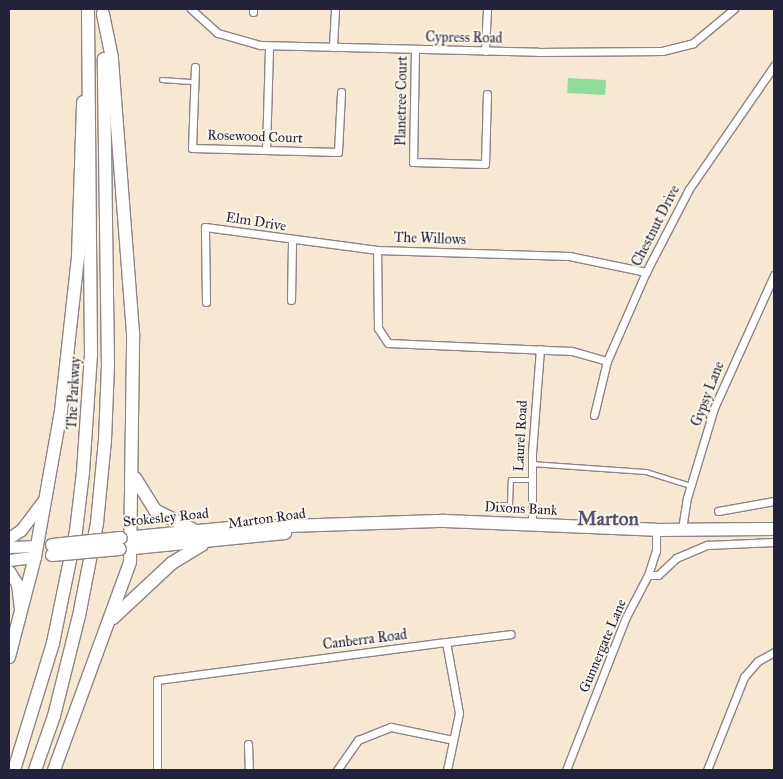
<!DOCTYPE html>
<html>
<head>
<meta charset="utf-8">
<style>
	body { margin:0 }
	#map { position:relative; width:783px; height:779px; overflow:hidden; background:#f6e8d3; font-family:"IM FELL Great Primer",serif }
	div>[style] { position:absolute }
	.green>* { inset:0; background:#90db97; transform-origin:0 0 }
	.roads { filter:drop-shadow(1px 0 #8c8587) drop-shadow(-1px 0 #8c8587) drop-shadow(0 1px #8c8587) drop-shadow(0 -1px #8c8587) }
	.lane>* { height:4px; margin:-2px; padding:0 2px; transform-origin:2px; border-radius:2px; background:#fff }
	.street>* { height:7px; margin:-3.5px; padding:0 3.5px; transform-origin:3.5px; border-radius:3.5px; background:#fff }
	.primary>* { height:11px; margin:-5.5px; padding:0 5.5px; transform-origin:5.5px; border-radius:5.5px; background:#fff }
	.highway>* { height:12px; margin:-6px; padding:0 6px; transform-origin:6px; border-radius:6px; background:#fff }
	.bridges { filter:drop-shadow(1px 0 #8c8587) drop-shadow(-1px 0 #8c8587) drop-shadow(0 1px #8c8587) drop-shadow(0 -1px #8c8587) }
	.highway-bridge>* { height:12px; margin:-6px; padding:0 6px; transform-origin:6px; border-radius:6px; background:#fff }
	span { translate:-50% -50%; white-space:nowrap; text-align:center; line-height:1.15; -webkit-text-stroke:4px #fbf7ec; paint-order:stroke }
	.street-label { font-size:14px; color:#22223b }
	.district-label { font-size:19px; color:#555074; font-weight:700 }
	.frame { position:absolute; inset:0; border:10px solid #22223b; pointer-events:none }
</style>
</head>
<body>
<div id="map">
	<div class="green">
		<i style="left:568px;top:78px;width:38px;height:15px;rotate:3deg"></i>
	</div>
	<div class="roads">
		<div class="lane">
			<i style="left:162px;top:80px;width:32px;rotate:4deg"></i>
			<i style="left:531px;top:464px;width:115px;rotate:4deg"></i>
			<i style="left:646px;top:472px;width:47px;rotate:17.3deg"></i>
			<i style="left:489px;top:505px;width:21px"></i>
			<i style="left:510px;top:505px;width:25px;rotate:-88deg"></i>
			<i style="left:511px;top:480px;width:20px"></i>
		</div>
		<div class="street">
			<i style="left:191px;top:9px;width:36px;rotate:42deg"></i>
			<i style="left:218px;top:33px;width:44px;rotate:15.9deg"></i>
			<i style="left:260px;top:45px;width:278px;rotate:1.4deg"></i>
			<i style="left:538px;top:52px;width:124px;rotate:-0.5deg"></i>
			<i style="left:662px;top:51px;width:32px;rotate:-14deg"></i>
			<i style="left:693px;top:43px;width:53px;rotate:-39.7deg"></i>
			<i style="left:253px;top:12px;width:3px;rotate:-90deg"></i>
			<i style="left:333px;top:47px;width:38px;rotate:-87deg"></i>
			<i style="left:415px;top:49px;width:113px;rotate:91deg"></i>
			<i style="left:413px;top:162px;width:72px;rotate:1.6deg"></i>
			<i style="left:485px;top:164px;width:70px;rotate:-88.4deg"></i>
			<i style="left:485px;top:51px;width:42px;rotate:-87.3deg"></i>
			<i style="left:195px;top:67px;width:81px;rotate:92.1deg"></i>
			<i style="left:192px;top:148px;width:146px;rotate:1.6deg"></i>
			<i style="left:338px;top:152px;width:60px;rotate:-87.1deg"></i>
			<i style="left:266px;top:150px;width:104px;rotate:-88.3deg"></i>
			<i style="left:291px;top:300px;width:60px;rotate:-89deg"></i>
			<i style="left:206px;top:302px;width:75px;rotate:-90.8deg"></i>
			<i style="left:205px;top:227px;width:174px;rotate:7.6deg"></i>
			<i style="left:607px;top:361px;width:37px;rotate:-164deg"></i>
			<i style="left:571px;top:351px;width:183px;rotate:-177.5deg"></i>
			<i style="left:388px;top:343px;width:18px;rotate:-124deg"></i>
			<i style="left:378px;top:328px;width:78px;rotate:-90.7deg"></i>
			<i style="left:377px;top:250px;width:192px;rotate:1.8deg"></i>
			<i style="left:569px;top:256px;width:79px;rotate:11.7deg"></i>
			<i style="left:594px;top:415px;width:56px;rotate:-76.5deg"></i>
			<i style="left:607px;top:361px;width:97px;rotate:-66.3deg"></i>
			<i style="left:646px;top:272px;width:93px;rotate:-62.6deg"></i>
			<i style="left:689px;top:189px;width:150px;rotate:-55.4deg"></i>
			<i style="left:718px;top:511px;width:57px;rotate:-10.1deg"></i>
			<i style="left:532px;top:524px;width:71px;rotate:-90deg"></i>
			<i style="left:532px;top:453px;width:104px;rotate:-85.6deg"></i>
			<i style="left:682px;top:529px;width:31px;rotate:-81deg"></i>
			<i style="left:687px;top:498px;width:94px;rotate:-73.3deg"></i>
			<i style="left:714px;top:408px;width:146px;rotate:-65.7deg"></i>
			<i style="left:648px;top:575px;width:10px"></i>
			<i style="left:658px;top:575px;width:25px;rotate:-43deg"></i>
			<i style="left:676px;top:558px;width:34px;rotate:-23deg"></i>
			<i style="left:707px;top:545px;width:67px;rotate:-2.6deg"></i>
			<i style="left:446px;top:642px;width:65px;rotate:-7deg"></i>
			<i style="left:248px;top:744px;width:26px;rotate:88deg"></i>
			<i style="left:157px;top:770px;width:90px;rotate:-90deg"></i>
			<i style="left:157px;top:680px;width:291px;rotate:-7.5deg"></i>
			<i style="left:446px;top:642px;width:72px;rotate:79.6deg"></i>
			<i style="left:459px;top:713px;width:58px;rotate:101.9deg"></i>
			<i style="left:337px;top:770px;width:37px;rotate:-55deg"></i>
			<i style="left:358px;top:740px;width:35px;rotate:-22deg"></i>
			<i style="left:391px;top:727px;width:63px;rotate:11.8deg"></i>
			<i style="left:566px;top:770px;width:164px;rotate:-68.6deg"></i>
			<i style="left:626px;top:617px;width:47px;rotate:-62.4deg"></i>
			<i style="left:648px;top:575px;width:25px;rotate:-72deg"></i>
			<i style="left:656px;top:551px;width:21px;rotate:-90deg"></i>
			<i style="left:707px;top:770px;width:100px;rotate:-68.3deg"></i>
			<i style="left:744px;top:677px;width:21px;rotate:-49deg"></i>
			<i style="left:758px;top:661px;width:18px;rotate:-29deg"></i>
		</div>
		<div class="primary">
			<i style="left:9px;top:538px;width:14px;rotate:-34deg"></i>
			<i style="left:21px;top:530px;width:36px;rotate:-53deg"></i>
			<i style="left:9px;top:547px;width:27px;rotate:-2deg"></i>
			<i style="left:9px;top:560px;width:26px;rotate:-7deg"></i>
			<i style="left:9px;top:571px;width:15px;rotate:58deg"></i>
			<i style="left:17px;top:584px;width:24px;rotate:83deg"></i>
		</div>
		<div class="highway">
			<i style="left:135px;top:478px;width:38px;rotate:58deg"></i>
			<i style="left:155px;top:510px;width:42px;rotate:27.2deg"></i>
			<i style="left:124px;top:538px;width:106px;rotate:-5.4deg"></i>
			<i style="left:230px;top:528px;width:215px;rotate:-1.9deg"></i>
			<i style="left:445px;top:521px;width:211px;rotate:2.4deg"></i>
			<i style="left:656px;top:530px;width:118px;rotate:-0.5deg"></i>
			<i style="left:124px;top:549px;width:162px;rotate:-5.7deg"></i>
			<i style="left:113px;top:618px;width:81px;rotate:-43deg"></i>
			<i style="left:172px;top:563px;width:35px;rotate:-31deg"></i>
			<i style="left:9px;top:657px;width:103px;rotate:-75.4deg"></i>
			<i style="left:35px;top:557px;width:148px;rotate:-79.9deg"></i>
			<i style="left:61px;top:411px;width:156px;rotate:-83.7deg"></i>
			<i style="left:78px;top:256px;width:154px;rotate:-88.1deg"></i>
			<i style="left:14px;top:770px;width:133px;rotate:-72.9deg"></i>
			<i style="left:53px;top:643px;width:114px;rotate:-78.4deg"></i>
			<i style="left:76px;top:531px;width:59px;rotate:-83.2deg"></i>
			<i style="left:83px;top:472px;width:117px;rotate:-86.1deg"></i>
			<i style="left:91px;top:355px;width:346px;rotate:-90.5deg"></i>
			<i style="left:35px;top:770px;width:57px;rotate:-70.6deg"></i>
			<i style="left:54px;top:716px;width:103px;rotate:-76deg"></i>
			<i style="left:79px;top:616px;width:95px;rotate:-79deg"></i>
			<i style="left:97px;top:523px;width:83px;rotate:-84.5deg"></i>
			<i style="left:105px;top:440px;width:76px;rotate:-87.7deg"></i>
			<i style="left:108px;top:364px;width:305px;rotate:-90.8deg"></i>
			<i style="left:54px;top:770px;width:221px;rotate:-69.9deg"></i>
			<i style="left:130px;top:562px;width:229px;rotate:-89.2deg"></i>
			<i style="left:133px;top:333px;width:276px;rotate:-94.4deg"></i>
			<i style="left:112px;top:58px;width:45px;rotate:-101.6deg"></i>
		</div>
	</div>
	<div class="bridges">
		<div class="highway-bridge">
			<i style="left:52px;top:545px;width:69px;rotate:-5.8deg"></i>
			<i style="left:52px;top:555px;width:68px;rotate:-5deg"></i>
		</div>
	</div>
	<div class="street-label">
		<span style="left:464px;top:38px;rotate:1deg">Cypress Road</span>
		<span style="left:402px;top:101px;rotate:-89deg">Planetree Court</span>
		<span style="left:255px;top:137px;rotate:2deg">Rosewood Court</span>
		<span style="left:256px;top:222px;rotate:9deg">Elm Drive</span>
		<span style="left:656px;top:226px;rotate:-63deg">Chestnut Drive</span>
		<span style="left:430px;top:239px;rotate:2deg">The Willows</span>
		<span style="left:74px;top:393px;rotate:-87deg">The Parkway</span>
		<span style="left:708px;top:394px;rotate:-69deg">Gypsy Lane</span>
		<span style="left:521px;top:436px;rotate:-87deg">Laurel Road</span>
		<span style="left:521px;top:509px;rotate:3deg">Dixons Bank</span>
		<span style="left:166px;top:518px;rotate:-6deg">Stokesley Road</span>
		<span style="left:267px;top:519px;rotate:-8deg">Marton Road</span>
		<span style="left:365px;top:640px;rotate:-7deg">Canberra Road</span>
		<span style="left:603px;top:646px;rotate:-67deg">Gunnergate Lane</span>
	</div>
	<div class="district-label">
		<span style="left:608px;top:519px">Marton</span>
	</div>
	<div class="frame"></div>
</div>
</body>
</html>
